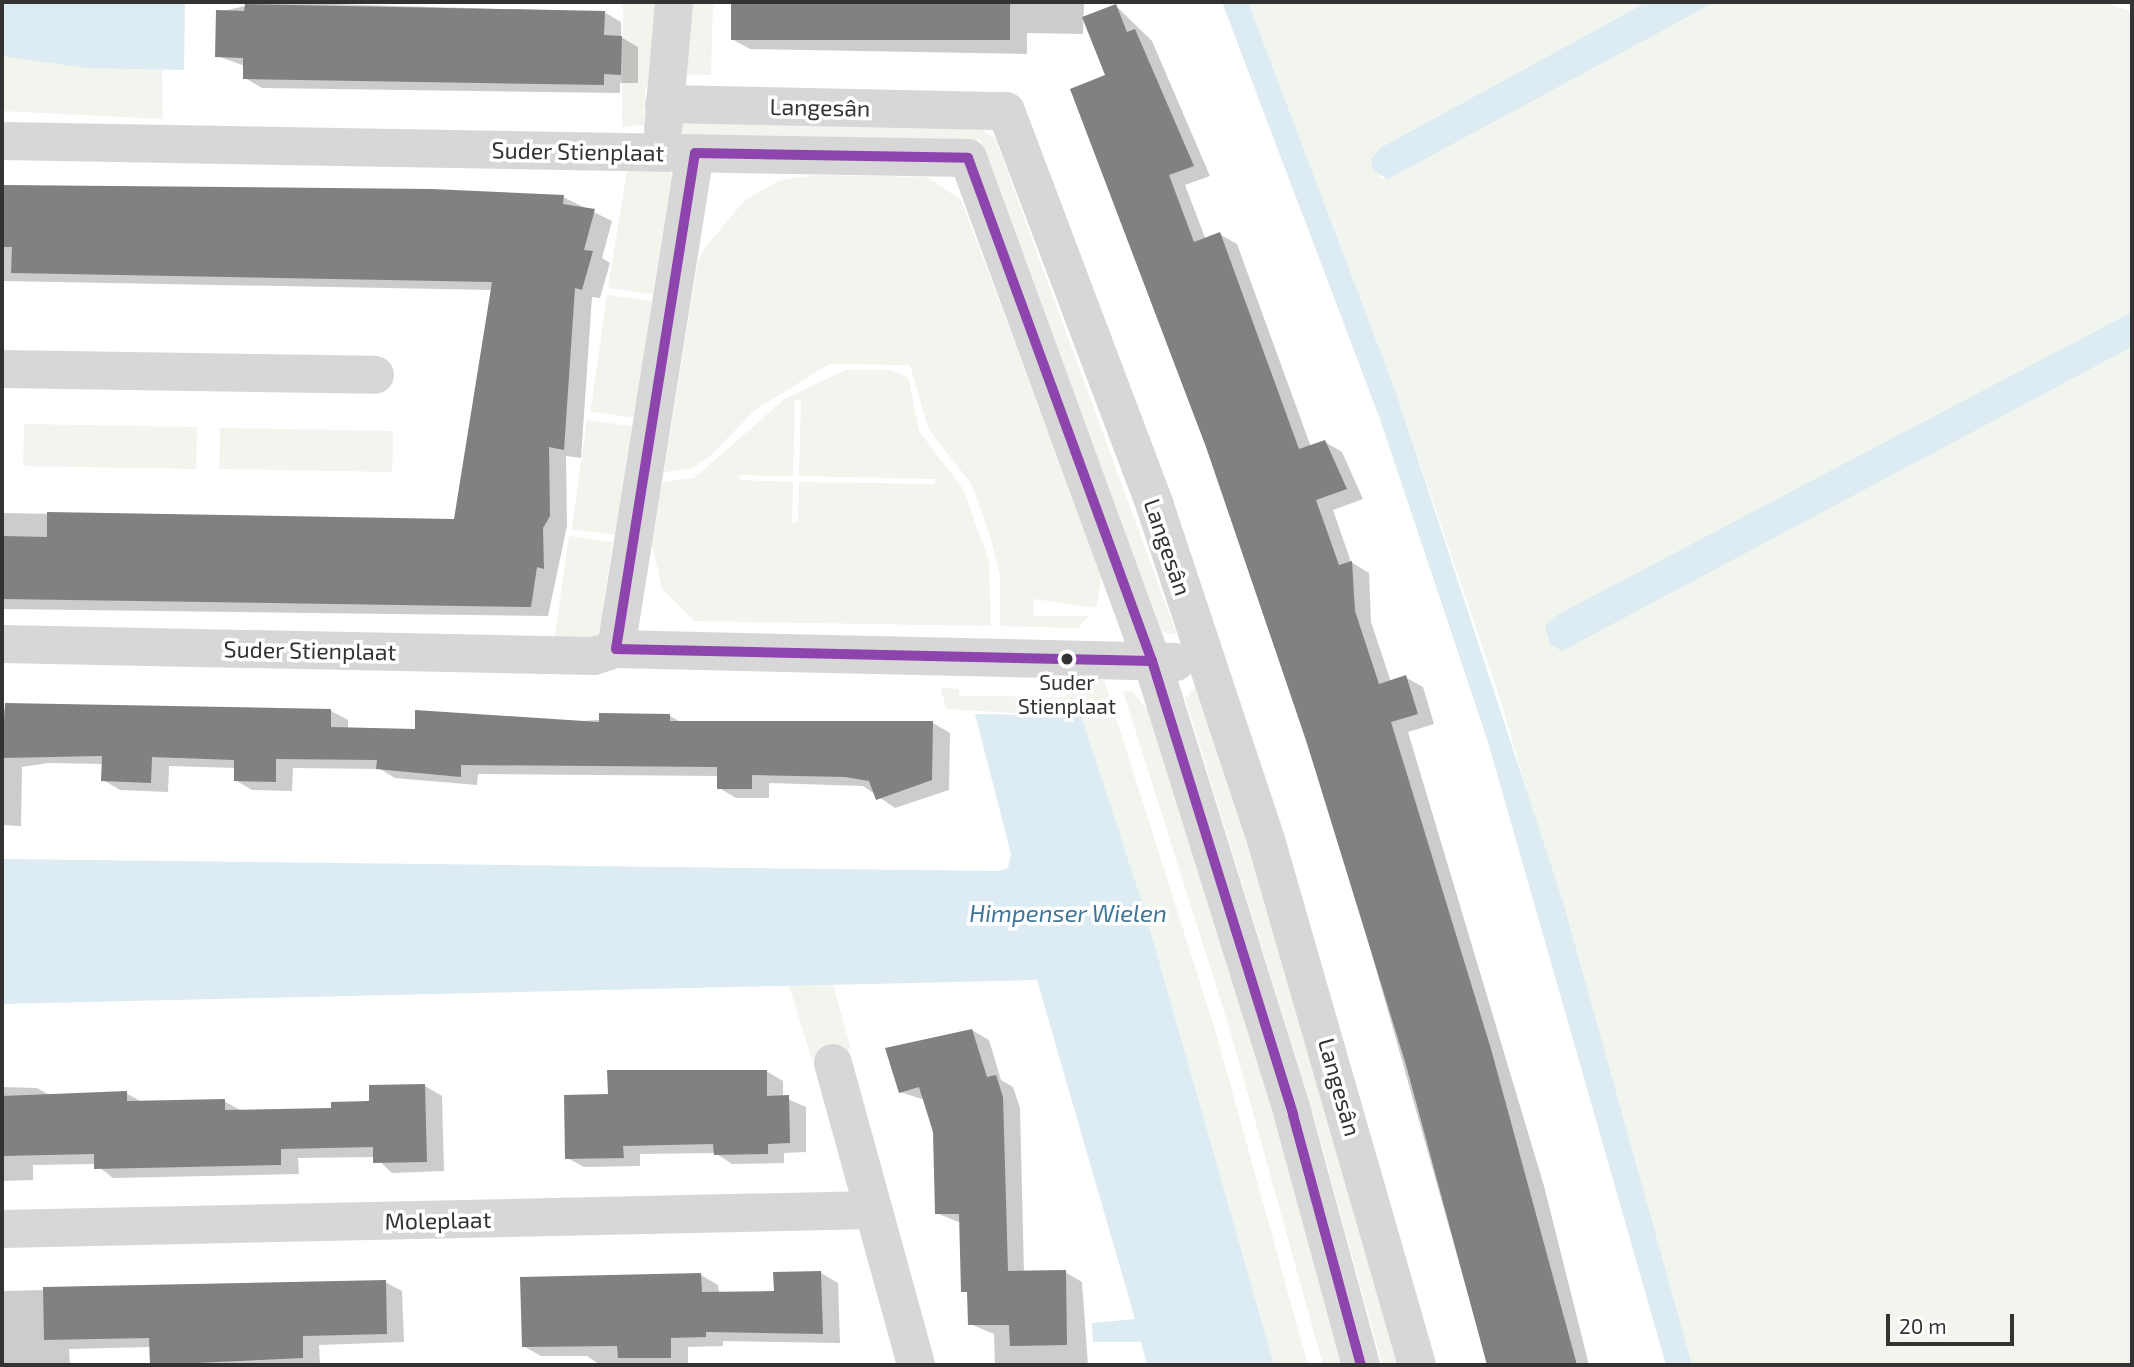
<!DOCTYPE html>
<html>
<head>
<meta charset="utf-8">
<style>
	body { margin:0 }
	#map { position:relative; width:2134px; height:1367px; overflow:hidden; background:#fff; font-family:"Exo 2",sans-serif }
	div>[style] { position:absolute }
	.green>* { inset:0; background:#f1f5ed; transform-origin:0 0 }
	.water>* { inset:0; background:#ddebf3 }
	.shadow>* { inset:0; background:#0003 }
	.building>* { inset:0; background:#818181; transform-origin:0 0 }
	.minor>* { height:38px; margin:-19px; padding:0 19px; transform-origin:19px; border-radius:19px; background:#d7d7d7 }
	.bus-1>* { height:10px; margin:-5px; padding:0 5px; transform-origin:5px; border-radius:5px; background:#8e44ad }
	.dots>* { width:19px; height:19px; translate:-50% -50%; box-sizing:border-box; border:4px solid #fff; border-radius:50% }
	span { translate:-50% -50%; white-space:nowrap; text-align:center; line-height:1.15; -webkit-text-stroke:7px #fff; paint-order:stroke }
	.bus-label { font-size:21px; color:#333 }
	.street-label { font-size:23px; color:#333 }
	.water-label { font-size:24px; color:#3f7597; font-style:italic }
	.frame { position:absolute; inset:0; border:4px solid #333; pointer-events:none }
	.scale { position:absolute; left:1886px; top:1314px; width:128px; height:32px; box-sizing:border-box; border:4px solid #333; border-top:0; padding-left:9px; font-size:21px; line-height:24px; white-space:nowrap; color:#333; -webkit-text-stroke:5px #fff; paint-order:stroke }
</style>
</head>
<body>
<div id="map">
	<div class="green">
		<i style="clip-path:polygon(623px 2px,664px 2px,655px 87px,645px 87px,644px 125px,622px 127px)"></i>
		<i style="clip-path:polygon(686px 2px,713px 2px,711px 75px,679px 74px)"></i>
		<i style="clip-path:polygon(1248px 2px,1647px 2px,1380px 148px,1380px 179px,1715px 2px,2104px 2px,2132px 12px,2132px 312px,1545px 625px,1562px 650px,2132px 347px,2132px 1365px,1692px 1365px,1501px 702px,1398px 398px)"></i>
		<i style="clip-path:polygon(2px 56px,162px 70px,163px 119px,2px 111px)"></i>
		<i style="clip-path:polygon(682px 119px,977px 127px,995px 138px,1177px 635px,1162px 632px,981px 140px,681px 134px)"></i>
		<i style="clip-path:polygon(628px 165px,669px 169px,672px 176px,653px 294px,608px 288px)"></i>
		<i style="clip-path:polygon(813px 175px,927px 177px,961px 200px,1102px 574px,1096px 608px,1034px 599px,1033px 616px,1089px 616px,1078px 628px,1000px 626px,1000px 575px,990px 536px,972px 485px,928px 428px,910px 365px,829px 364px,755px 410px,709px 457px,690px 469px,664px 472px,698px 261px,707px 245px,745px 200px,778px 181px)"></i>
		<i style="left:607px;top:295px;width:45px;height:118px;rotate:8deg"></i>
		<i style="clip-path:polygon(evenodd,846px 370px,889px 370px,908px 377px,919px 431px,963px 489px,989px 561px,991px 626px,694px 621px,662px 589px,652px 545px,662px 482px,694px 478px,786px 398px,846px 370px,795px 400px,801px 401px,799px 476px,935px 479px,935px 484px,799px 482px,798px 522px,792px 523px,793px 482px,740px 480px,739px 475px,793px 476px,795px 400px)"></i>
		<i style="left:587px;top:420px;width:45px;height:110px;rotate:8deg"></i>
		<i style="left:24px;top:424px;width:173px;height:42px;rotate:1deg"></i>
		<i style="left:220px;top:428px;width:173px;height:41px;rotate:1deg"></i>
		<i style="left:569px;top:536px;width:44px;height:106px;rotate:8deg"></i>
		<i style="clip-path:polygon(1067px 677px,1104px 680px,1216px 1033px,1308px 1365px,1274px 1365px,1144px 908px,1081px 717px,946px 709px,941px 688px,959px 689px,959px 696px,1066px 697px)"></i>
		<i style="clip-path:polygon(1196px 687px,1202px 690px,1402px 1365px,1382px 1365px,1312px 1110px,1185px 698px)"></i>
		<i style="clip-path:polygon(1123px 691px,1133px 692px,1148px 711px,1275px 1120px,1342px 1365px,1323px 1365px,1230px 1030px)"></i>
		<i style="clip-path:polygon(833px 985px,851px 1049px,812px 1060px,789px 986px)"></i>
	</div>
	<div class="water">
		<i style="clip-path:polygon(2px 2px,185px 2px,184px 70px,87px 68px,2px 56px)"></i>
		<i style="clip-path:polygon(1222px 2px,1248px 2px,1398px 398px,1563px 902px,1692px 1365px,1666px 1365px,1488px 742px,1380px 419px)"></i>
		<i style="clip-path:polygon(1647px 2px,1715px 2px,1388px 179px,1373px 170px,1371px 159px,1380px 148px)"></i>
		<i style="clip-path:polygon(2132px 312px,2132px 347px,1562px 651px,1550px 644px,1545px 625px,1559px 614px)"></i>
		<i style="clip-path:polygon(975px 714px,1081px 716px,1144px 908px,1274px 1365px,1147px 1365px,1141px 1342px,1093px 1342px,1092px 1323px,1135px 1319px,1037px 980px,2px 1004px,2px 859px,999px 871px,1008px 868px,1011px 854px)"></i>
	</div>
	<div class="shadow">
		<i style="clip-path:polygon(264px 2px,604px 12px,621px 22px,621px 37px,638px 47px,638px 83px,620px 83px,620px 93px,262px 88px,245px 78px,245px 66px,217px 56px,218px 12px)"></i>
		<i style="clip-path:polygon(733px 2px,1084px 2px,1083px 34px,1027px 33px,1027px 54px,750px 49px,732px 39px)"></i>
		<i style="clip-path:polygon(1116px 6px,1152px 41px,1210px 176px,1185px 185px,1206px 240px,1219px 234px,1237px 244px,1311px 447px,1325px 442px,1342px 452px,1363px 499px,1333px 510px,1351px 562px,1369px 573px,1371px 622px,1391px 682px,1405px 677px,1423px 687px,1434px 724px,1408px 732px,1544px 1186px,1589px 1365px,1488px 1365px,1343px 852px,1214px 466px,1107px 76px)"></i>
		<i style="clip-path:polygon(2px 185px,563px 197px,612px 221px,602px 258px,610px 263px,600px 298px,592px 297px,581px 458px,566px 456px,567px 526px,548px 616px,2px 609px,2px 513px,455px 521px,493px 290px,2px 281px)"></i>
		<i style="clip-path:polygon(2px 710px,331px 711px,348px 720px,348px 729px,417px 730px,670px 716px,681px 722px,933px 723px,950px 733px,949px 790px,895px 808px,863px 786px,769px 783px,769px 798px,736px 798px,719px 788px,719px 776px,478px 774px,477px 785px,395px 778px,380px 769px,293px 768px,292px 791px,252px 790px,235px 780px,236px 768px,169px 766px,168px 792px,120px 790px,103px 780px,104px 764px,48px 763px,22px 767px,21px 826px,2px 825px)"></i>
		<i style="clip-path:polygon(972px 1030px,989px 1040px,1001px 1080px,1013px 1087px,1020px 1108px,1024px 1273px,1065px 1272px,1082px 1282px,1088px 1365px,995px 1365px,994px 1334px,970px 1324px,961px 1223px,936px 1213px,935px 1132px,925px 1100px,900px 1092px)"></i>
		<i style="clip-path:polygon(766px 1071px,783px 1081px,783px 1097px,806px 1107px,806px 1152px,784px 1153px,784px 1163px,732px 1164px,715px 1153px,640px 1154px,640px 1166px,584px 1167px,567px 1158px,610px 1096px)"></i>
		<i style="clip-path:polygon(425px 1086px,442px 1096px,444px 1171px,392px 1173px,375px 1157px,298px 1158px,299px 1174px,113px 1178px,95px 1164px,33px 1165px,33px 1180px,2px 1181px,2px 1087px,37px 1088px,51px 1096px,126px 1093px,142px 1102px,224px 1101px,242px 1111px,333px 1110px)"></i>
		<i style="clip-path:polygon(821px 1273px,838px 1283px,840px 1343px,723px 1341px,723px 1346px,688px 1347px,688px 1365px,600px 1365px,587px 1356px,541px 1356px,523px 1346px,701px 1275px,718px 1285px,719px 1293px,776px 1292px)"></i>
		<i style="clip-path:polygon(385px 1282px,402px 1291px,404px 1342px,319px 1345px,320px 1365px,152px 1365px,151px 1347px,69px 1349px,70px 1365px,2px 1365px,2px 1291px)"></i>
	</div>
	<div class="building">
		<i style="left:731px;top:2px;width:279px;height:38px"></i>
		<i style="clip-path:polygon(245px 4px,605px 11px,604px 35px,622px 36px,621px 75px,604px 74px,604px 85px,243px 79px,243px 58px,215px 57px,216px 10px,244px 11px)"></i>
		<i style="clip-path:polygon(1116px 4px,1127px 32px,1135px 29px,1194px 166px,1169px 175px,1194px 242px,1220px 232px,1299px 449px,1325px 440px,1347px 489px,1316px 500px,1339px 565px,1352px 561px,1355px 611px,1379px 684px,1406px 675px,1418px 714px,1391px 722px,1491px 1049px,1577px 1365px,1487px 1365px,1406px 1065px,1306px 740px,1206px 447px,1070px 89px,1105px 75px,1082px 17px)"></i>
		<i style="clip-path:polygon(2px 185px,432px 189px,564px 195px,563px 204px,595px 209px,584px 250px,593px 251px,582px 290px,575px 288px,564px 450px,549px 447px,550px 516px,543px 528px,544px 569px,537px 567px,531px 607px,2px 599px,2px 536px,47px 537px,47px 512px,454px 519px,492px 282px,11px 273px,12px 247px,2px 247px)"></i>
		<i style="clip-path:polygon(5px 703px,331px 709px,331px 727px,415px 729px,415px 710px,599px 722px,599px 713px,670px 714px,670px 721px,933px 721px,932px 780px,876px 800px,869px 781px,845px 777px,752px 775px,752px 789px,717px 789px,717px 767px,461px 765px,461px 777px,376px 769px,377px 760px,276px 759px,276px 782px,234px 781px,234px 760px,152px 757px,151px 783px,101px 781px,102px 756px,2px 758px)"></i>
		<i style="clip-path:polygon(972px 1029px,987px 1077px,996px 1075px,1003px 1097px,1008px 1271px,1066px 1270px,1067px 1345px,1010px 1346px,1009px 1325px,968px 1325px,967px 1292px,961px 1292px,959px 1214px,935px 1214px,933px 1132px,919px 1087px,899px 1093px,885px 1048px)"></i>
		<i style="clip-path:polygon(607px 1070px,767px 1070px,767px 1096px,789px 1095px,790px 1143px,768px 1144px,768px 1154px,714px 1155px,713px 1144px,623px 1146px,624px 1158px,565px 1159px,564px 1095px,608px 1094px)"></i>
		<i style="clip-path:polygon(425px 1084px,427px 1162px,373px 1163px,373px 1147px,281px 1149px,281px 1165px,94px 1169px,94px 1154px,2px 1156px,2px 1096px,127px 1091px,127px 1101px,225px 1099px,225px 1110px,331px 1108px,331px 1102px,369px 1101px,369px 1085px)"></i>
		<i style="clip-path:polygon(821px 1271px,823px 1334px,706px 1332px,706px 1337px,671px 1338px,671px 1358px,618px 1358px,617px 1346px,522px 1347px,520px 1277px,701px 1273px,702px 1292px,774px 1291px,773px 1272px)"></i>
		<i style="clip-path:polygon(386px 1280px,387px 1334px,303px 1336px,303px 1358px,150px 1365px,149px 1338px,44px 1340px,43px 1287px)"></i>
	</div>
	<div class="minor">
		<i style="left:664px;top:104px;width:342px;rotate:1.2deg"></i>
		<i style="left:1006px;top:111px;width:422px;rotate:69.3deg"></i>
		<i style="left:1155px;top:506px;width:352px;rotate:71.6deg"></i>
		<i style="left:1266px;top:840px;width:546px;rotate:73.95deg"></i>
		<i style="left:663px;top:129px;width:127px;rotate:-85deg"></i>
		<i style="left:2px;top:141px;width:966px;rotate:1.01deg"></i>
		<i style="left:968px;top:158px;width:536px;rotate:69.91deg"></i>
		<i style="left:1152px;top:661px;width:475px;rotate:72.7deg"></i>
		<i style="left:1293px;top:1115px;width:259px;rotate:74.8deg"></i>
		<i style="left:695px;top:153px;width:502px;rotate:99.05deg"></i>
		<i style="left:616px;top:649px;width:560px;rotate:1.33deg"></i>
		<i style="left:2px;top:369px;width:373px;rotate:0.9deg"></i>
		<i style="left:2px;top:644px;width:592px;rotate:1.16deg"></i>
		<i style="left:594px;top:656px;width:23px;rotate:-18deg"></i>
		<i style="left:833px;top:1063px;width:313px;rotate:74.6deg"></i>
		<i style="left:2px;top:1229px;width:871px;rotate:-1.25deg"></i>
	</div>
	<div class="bus-1">
		<i style="left:695px;top:153px;width:273px;rotate:1deg"></i>
		<i style="left:968px;top:158px;width:536px;rotate:69.91deg"></i>
		<i style="left:1152px;top:661px;width:536px;rotate:-178.72deg"></i>
		<i style="left:616px;top:649px;width:502px;rotate:-80.95deg"></i>
		<i style="left:1152px;top:661px;width:475px;rotate:72.7deg"></i>
		<i style="left:1293px;top:1115px;width:259px;rotate:74.8deg"></i>
	</div>
	<div class="dots">
		<i style="left:1067px;top:659px;background:#333"></i>
	</div>
	<div class="bus-label">
		<span style="left:1067px;top:694px">Suder<br>Stienplaat</span>
	</div>
	<div class="street-label">
		<span style="left:820px;top:107px;rotate:1deg">Langesân</span>
		<span style="left:578px;top:151px;rotate:1deg">Suder Stienplaat</span>
		<span style="left:1168px;top:547px;rotate:71deg">Langesân</span>
		<span style="left:310px;top:650px;rotate:1deg">Suder Stienplaat</span>
		<span style="left:1340px;top:1087px;rotate:74deg">Langesân</span>
		<span style="left:438px;top:1220px;rotate:-1deg">Moleplaat</span>
	</div>
	<div class="water-label">
		<span style="left:1068px;top:913px">Himpenser Wielen</span>
	</div>
	<div class="frame"></div>
	<div class="scale">20 m</div>
</div>
</body>
</html>
